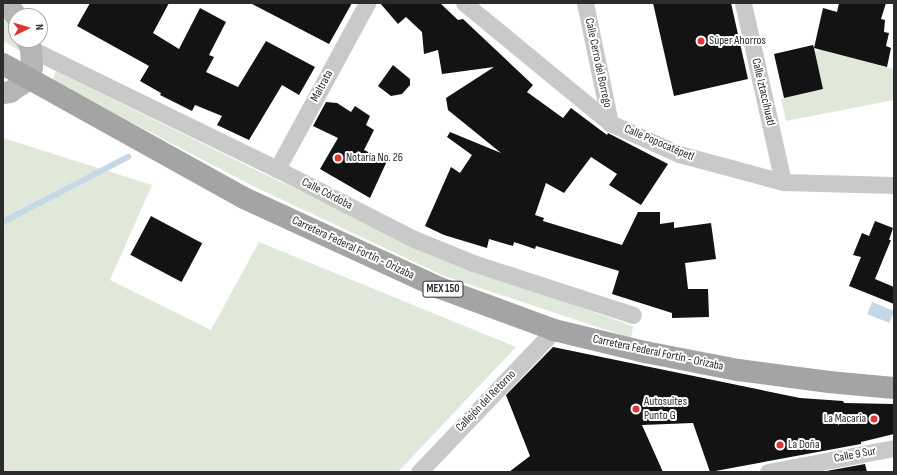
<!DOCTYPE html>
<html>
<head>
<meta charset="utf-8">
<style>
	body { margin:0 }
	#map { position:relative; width:897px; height:475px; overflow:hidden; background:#fff; font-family:"Sofia Sans Condensed",sans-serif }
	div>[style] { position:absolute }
	.green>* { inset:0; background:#e0e9d9 }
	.water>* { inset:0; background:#c6d8e8; transform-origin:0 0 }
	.stream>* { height:5.5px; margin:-2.75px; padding:0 2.75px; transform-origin:2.75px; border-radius:2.75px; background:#c6d8e8 }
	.building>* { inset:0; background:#131313; transform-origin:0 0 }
	.street>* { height:17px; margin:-8.5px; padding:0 8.5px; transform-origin:8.5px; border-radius:8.5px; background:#c9c9c9 }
	.secondary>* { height:22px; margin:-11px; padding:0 11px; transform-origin:11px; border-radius:11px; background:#b6b6b6 }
	.primary>* { height:22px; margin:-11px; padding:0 11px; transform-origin:11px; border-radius:11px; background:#a4a4a4 }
	.dots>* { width:11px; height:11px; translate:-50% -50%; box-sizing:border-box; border:2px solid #fff; border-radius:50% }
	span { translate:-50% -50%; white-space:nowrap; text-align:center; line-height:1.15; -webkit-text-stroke:4px #fff; paint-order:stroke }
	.shield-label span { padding:1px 3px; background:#fff; border:1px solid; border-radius:3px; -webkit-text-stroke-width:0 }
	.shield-label { font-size:11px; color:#2c2c2c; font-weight:700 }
	.poi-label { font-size:12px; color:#2c2c2c }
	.left { translate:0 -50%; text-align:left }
	.right { translate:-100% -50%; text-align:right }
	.street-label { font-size:12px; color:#2c2c2c }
	.frame { position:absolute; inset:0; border:4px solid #2c2c2c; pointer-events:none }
	.north { position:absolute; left:8px; top:8px; width:40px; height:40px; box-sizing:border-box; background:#fff; border:1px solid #ababab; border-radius:50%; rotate:85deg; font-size:11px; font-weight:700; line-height:16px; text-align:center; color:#2c2c2c }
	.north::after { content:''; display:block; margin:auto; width:14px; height:18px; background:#dc3635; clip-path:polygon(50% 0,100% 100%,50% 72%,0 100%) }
</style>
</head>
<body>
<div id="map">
	<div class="green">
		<i style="clip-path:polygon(3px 10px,6px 13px,21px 51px,3px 41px)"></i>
		<i style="clip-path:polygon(819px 49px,894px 69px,894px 100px,786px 121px,781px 99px,823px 89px,815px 52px)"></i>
		<i style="clip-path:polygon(56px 71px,260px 172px,450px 261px,633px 326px,631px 338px,444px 276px,253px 186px,52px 81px)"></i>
		<i style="clip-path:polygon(3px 138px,152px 185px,110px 280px,211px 330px,259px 242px,516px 347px,398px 472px,3px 472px)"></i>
	</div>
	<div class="water">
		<i style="left:872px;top:302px;width:24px;height:13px;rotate:22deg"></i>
	</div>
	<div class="stream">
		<i style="left:3px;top:222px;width:141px;rotate:-27.5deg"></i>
	</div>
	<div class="building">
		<i style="clip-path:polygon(90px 3px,169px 3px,153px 33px,179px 49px,200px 8px,226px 22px,209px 55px,214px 57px,206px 72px,238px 87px,266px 41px,315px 67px,299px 95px,282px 85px,249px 140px,217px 125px,222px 116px,195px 105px,192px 111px,160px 95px,161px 93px,140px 81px,149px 66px,77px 26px)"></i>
		<i style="clip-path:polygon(250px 3px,352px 3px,329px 44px)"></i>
		<i style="clip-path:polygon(380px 3px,440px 3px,458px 20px,463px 19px,533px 85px,527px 92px,563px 118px,571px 108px,607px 135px,608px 133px,668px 164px,641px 205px,609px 185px,617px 174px,591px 157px,564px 193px,546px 183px,535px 215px,544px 218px,543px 221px,622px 245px,638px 212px,660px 212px,660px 224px,674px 222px,674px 228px,711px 223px,716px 259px,685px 263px,688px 289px,708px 289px,709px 317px,672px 318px,672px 313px,612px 294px,619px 271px,536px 246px,535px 249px,514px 242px,513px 246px,489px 239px,487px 248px,444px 235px,425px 226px,451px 167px,460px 173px,472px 155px,447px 137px,450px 132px,501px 153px,448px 110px,446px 98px,494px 67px,442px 74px,438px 50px,424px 54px,422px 32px,406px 17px,398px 24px)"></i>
		<i style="clip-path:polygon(653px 3px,731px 3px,748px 79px,674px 96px)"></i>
		<i style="clip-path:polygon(839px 3px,886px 3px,881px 19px,885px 20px,884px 32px,889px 33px,886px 46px,891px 48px,887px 67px,814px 48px,823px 89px,784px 98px,774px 54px,813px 45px,814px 48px,823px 8px,837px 12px)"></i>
		<i style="clip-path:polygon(393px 65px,410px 79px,410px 85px,402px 94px,391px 96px,378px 86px)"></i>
		<i style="clip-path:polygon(326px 102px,337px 103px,351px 112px,355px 106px,370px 116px,366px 125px,374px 130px,364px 150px,387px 161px,370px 198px,320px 169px,338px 138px,313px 126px)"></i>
		<i style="left:151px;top:216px;width:58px;height:44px;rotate:28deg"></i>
		<i style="clip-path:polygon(875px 221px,893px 228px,889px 240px,891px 240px,875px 279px,894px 287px,894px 304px,849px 286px,861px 257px,853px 255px,862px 233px,869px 236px)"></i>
		<i style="clip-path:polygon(553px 347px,800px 398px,843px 401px,844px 403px,894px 404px,894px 434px,861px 442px,861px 444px,710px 472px,693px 423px,642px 425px,663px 472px,509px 472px,530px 456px,506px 395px)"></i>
		<i style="clip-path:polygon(865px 464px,867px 472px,821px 472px)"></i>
	</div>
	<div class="street">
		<i style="left:464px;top:3px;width:189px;rotate:39.4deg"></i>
		<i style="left:610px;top:123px;width:76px;rotate:24.2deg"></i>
		<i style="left:679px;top:154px;width:108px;rotate:15.1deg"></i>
		<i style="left:783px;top:182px;width:111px;rotate:1.5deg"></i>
		<i style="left:585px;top:3px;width:123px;rotate:78.2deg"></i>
		<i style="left:743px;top:3px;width:183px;rotate:77.4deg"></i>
		<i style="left:31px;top:49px;width:274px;rotate:26deg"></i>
		<i style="left:277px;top:169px;width:154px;rotate:27.1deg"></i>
		<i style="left:414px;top:239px;width:64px;rotate:22.1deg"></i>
		<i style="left:473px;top:263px;width:168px;rotate:18deg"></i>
		<i style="left:277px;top:169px;width:189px;rotate:-61.5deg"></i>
		<i style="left:419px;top:472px;width:196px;rotate:-46.4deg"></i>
		<i style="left:768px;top:472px;width:128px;rotate:-10.8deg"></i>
	</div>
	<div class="secondary">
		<i style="left:7px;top:3px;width:16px;rotate:55deg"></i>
		<i style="left:3px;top:93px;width:7px;rotate:-8deg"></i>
		<i style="left:10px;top:92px;width:23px;rotate:-34deg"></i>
		<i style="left:29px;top:79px;width:12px;rotate:-76deg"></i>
		<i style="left:32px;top:67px;width:18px;rotate:-93deg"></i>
		<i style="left:31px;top:49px;width:10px;rotate:-114deg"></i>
	</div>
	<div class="primary">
		<i style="left:3px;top:64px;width:276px;rotate:29.1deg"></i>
		<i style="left:244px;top:198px;width:216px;rotate:24.7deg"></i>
		<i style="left:440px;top:288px;width:121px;rotate:20.2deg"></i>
		<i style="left:554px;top:330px;width:94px;rotate:13.6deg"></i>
		<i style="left:645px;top:352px;width:95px;rotate:11deg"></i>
		<i style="left:738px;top:370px;width:92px;rotate:7.5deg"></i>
		<i style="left:829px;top:382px;width:65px;rotate:5.3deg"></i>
	</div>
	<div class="dots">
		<i style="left:701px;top:41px;background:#dc3635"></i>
		<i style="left:338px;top:158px;background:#dc3635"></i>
		<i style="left:636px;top:409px;background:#dc3635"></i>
		<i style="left:874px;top:419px;background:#dc3635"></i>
		<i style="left:780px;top:445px;background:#dc3635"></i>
	</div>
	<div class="shield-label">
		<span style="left:443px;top:289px">MEX 150</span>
	</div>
	<div class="poi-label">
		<span class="left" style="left:709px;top:41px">Súper Ahorros</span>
		<span class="left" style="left:346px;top:158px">Notaría No. 26</span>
		<span class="left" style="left:644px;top:409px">Autosuites<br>Punto G</span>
		<span class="right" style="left:866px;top:419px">La Macaria</span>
		<span class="left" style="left:788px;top:445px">La Doña</span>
	</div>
	<div class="street-label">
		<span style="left:598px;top:63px;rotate:78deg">Calle Cerro del Borrego</span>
		<span style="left:322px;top:86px;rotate:-62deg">Maltrata</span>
		<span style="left:763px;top:92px;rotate:77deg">Calle Iztaccíhuatl</span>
		<span style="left:659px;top:143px;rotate:23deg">Calle Popocatépetl</span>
		<span style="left:327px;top:194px;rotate:27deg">Calle Córdoba</span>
		<span style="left:353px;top:248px;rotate:25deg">Carretera Federal Fortín - Orizaba</span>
		<span style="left:658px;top:353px;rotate:12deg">Carretera Federal Fortín - Orizaba</span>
		<span style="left:486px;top:401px;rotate:-46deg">Callejón del Retorno</span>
		<span style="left:855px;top:455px;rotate:-11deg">Calle 9 Sur</span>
	</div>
	<div class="frame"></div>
	<div class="north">N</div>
</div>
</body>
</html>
